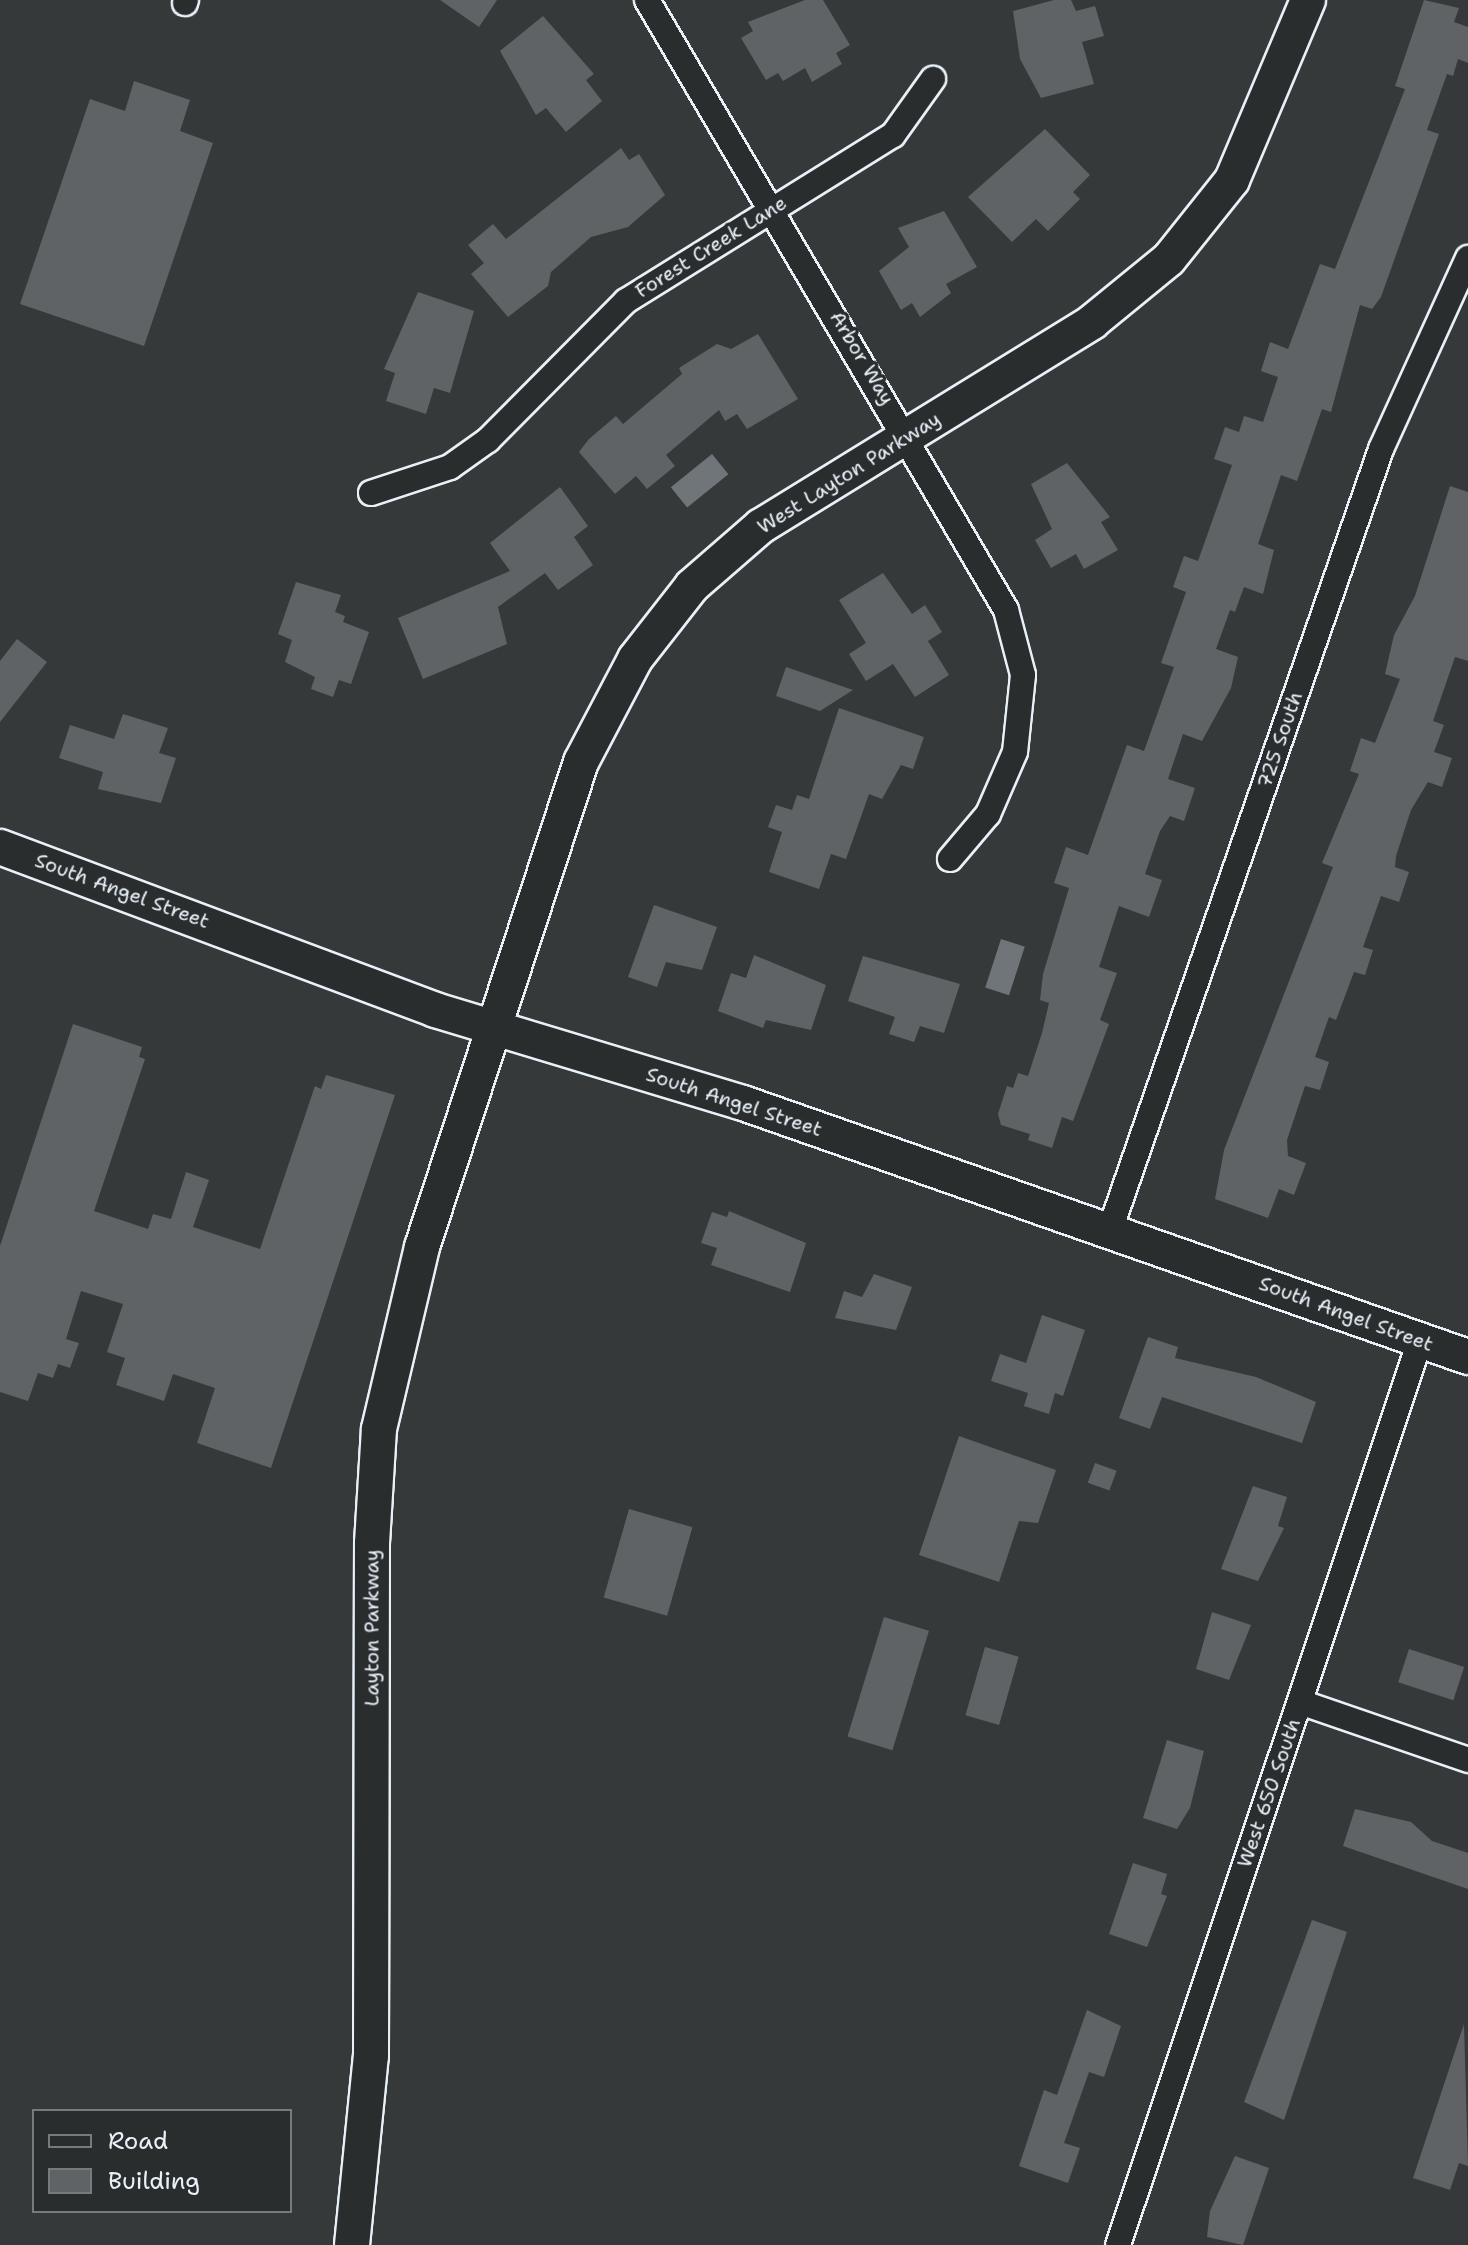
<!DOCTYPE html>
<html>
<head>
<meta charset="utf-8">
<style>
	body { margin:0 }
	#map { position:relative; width:1468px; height:2245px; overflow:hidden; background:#35393a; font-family:"Shantell Sans",sans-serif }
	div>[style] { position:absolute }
	.water>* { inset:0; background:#707579; transform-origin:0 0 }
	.building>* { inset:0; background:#5f6365; transform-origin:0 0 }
	.roads { filter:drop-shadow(2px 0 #e8f1f8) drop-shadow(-2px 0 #e8f1f8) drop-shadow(0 2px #e8f1f8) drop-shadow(0 -2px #e8f1f8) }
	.street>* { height:24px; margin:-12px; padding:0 12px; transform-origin:12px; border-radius:12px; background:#2a2d2e }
	.secondary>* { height:34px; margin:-17px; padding:0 17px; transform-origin:17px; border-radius:17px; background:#2a2d2e }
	span { translate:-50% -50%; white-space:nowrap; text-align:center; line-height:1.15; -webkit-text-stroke:7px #2a2d2e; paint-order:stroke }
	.street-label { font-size:20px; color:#e8f1f8 }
	.legend { position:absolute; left:32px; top:2109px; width:260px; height:104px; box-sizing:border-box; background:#2a2d2e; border:2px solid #767b7f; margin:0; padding:10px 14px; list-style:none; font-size:24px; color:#e8f1f8 }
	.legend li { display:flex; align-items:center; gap:16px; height:40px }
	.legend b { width:40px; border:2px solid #767b7f }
</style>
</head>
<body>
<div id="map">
	<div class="water">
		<i style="left:712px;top:454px;width:26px;height:53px;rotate:51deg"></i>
		<i style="left:1001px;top:939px;width:25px;height:51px;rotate:18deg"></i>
	</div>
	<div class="building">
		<i style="clip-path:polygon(440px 0,497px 0,479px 27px)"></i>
		<i style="clip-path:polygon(805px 0,823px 0,850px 45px,836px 53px,842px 64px,812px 82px,805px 68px,783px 81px,778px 73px,766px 80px,741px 38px,753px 31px,748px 22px)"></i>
		<i style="clip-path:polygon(1054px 0,1071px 0,1076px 11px,1095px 6px,1104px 36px,1082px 42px,1094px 84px,1041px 98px,1020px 59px,1013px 11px)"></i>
		<i style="clip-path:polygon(1424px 0,1459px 8px,1454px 22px,1468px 27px,1468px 63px,1458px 59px,1453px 76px,1447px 74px,1427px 130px,1439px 134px,1381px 297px,1372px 309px,1360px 305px,1331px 412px,1322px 409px,1297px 481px,1281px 475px,1258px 544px,1274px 550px,1263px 594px,1244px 587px,1235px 612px,1230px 610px,1216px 649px,1238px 657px,1231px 688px,1202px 741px,1183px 734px,1168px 779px,1195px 788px,1184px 821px,1170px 816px,1160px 831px,1145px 874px,1162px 880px,1149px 917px,1119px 906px,1099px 967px,1117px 973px,1100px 1020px,1109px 1024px,1073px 1121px,1062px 1117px,1052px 1148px,1028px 1140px,1030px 1134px,1001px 1125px,998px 1114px,1007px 1086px,1013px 1088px,1018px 1073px,1028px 1076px,1042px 1033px,1049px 1003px,1040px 1000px,1043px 974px,1069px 888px,1054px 883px,1066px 847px,1088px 855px,1127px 745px,1144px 751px,1174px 667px,1161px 663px,1186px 592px,1173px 587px,1184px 556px,1198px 561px,1232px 465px,1214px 459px,1225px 427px,1239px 432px,1244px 416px,1263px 422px,1278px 377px,1261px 371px,1270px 342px,1288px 349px,1320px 264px,1335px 269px,1405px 89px,1395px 86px)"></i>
		<i style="clip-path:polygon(543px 16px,594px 74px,586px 80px,602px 101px,566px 132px,546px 108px,536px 115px,500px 51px)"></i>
		<i style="clip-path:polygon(134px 81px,190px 100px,180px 131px,213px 143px,144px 346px,20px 304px,90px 99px,125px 111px)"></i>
		<i style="clip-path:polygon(1045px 129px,1090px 175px,1073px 192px,1080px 199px,1048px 231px,1036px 219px,1012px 242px,968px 197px)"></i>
		<i style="clip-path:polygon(621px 148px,629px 160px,639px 154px,665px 195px,628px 227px,591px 237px,551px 272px,548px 286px,508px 317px,471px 274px,484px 263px,468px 245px,493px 224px,506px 239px)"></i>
		<i style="clip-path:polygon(944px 211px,977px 267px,946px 284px,951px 293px,920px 317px,912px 303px,901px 310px,879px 271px,909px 247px,898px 228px)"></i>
		<i style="clip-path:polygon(418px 292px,474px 311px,450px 393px,434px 388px,426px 414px,386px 401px,395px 373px,384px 369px)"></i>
		<i style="clip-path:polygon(758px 334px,798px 399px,747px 429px,737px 414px,725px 421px,719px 410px,666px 455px,675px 466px,647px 489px,636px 476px,615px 494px,579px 452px,589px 439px,616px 416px,623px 424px,682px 374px,679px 368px,717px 344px,731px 349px)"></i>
		<i style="clip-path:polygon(1067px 463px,1110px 517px,1101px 522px,1118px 550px,1084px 569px,1076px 554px,1051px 568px,1035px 540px,1052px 529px,1031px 484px)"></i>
		<i style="clip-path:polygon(1450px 486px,1468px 492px,1468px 661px,1455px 657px,1433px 721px,1444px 725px,1434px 752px,1452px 758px,1442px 787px,1428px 782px,1411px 810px,1396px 856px,1395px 867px,1409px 872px,1399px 902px,1381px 896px,1363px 947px,1373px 950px,1365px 975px,1354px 972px,1336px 1020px,1329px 1017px,1315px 1057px,1329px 1062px,1320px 1090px,1305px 1086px,1287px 1140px,1288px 1156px,1306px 1163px,1294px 1195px,1279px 1189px,1268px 1218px,1215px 1199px,1224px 1150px,1333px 867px,1322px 863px,1359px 774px,1350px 771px,1361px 738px,1375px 743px,1400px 679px,1385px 674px,1394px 635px,1415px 596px)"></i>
		<i style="clip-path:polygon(560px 487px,588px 526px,574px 537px,593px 565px,558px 590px,545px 573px,498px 607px,507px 644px,423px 679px,398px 618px,510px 571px,490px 543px)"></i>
		<i style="clip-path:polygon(883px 573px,912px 614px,925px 605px,942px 632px,928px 641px,949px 675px,915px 697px,893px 664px,866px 681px,849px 654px,866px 643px,839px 600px)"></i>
		<i style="clip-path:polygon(296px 582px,341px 595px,335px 612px,345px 616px,343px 622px,369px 632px,351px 684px,339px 680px,333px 697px,311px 689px,315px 677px,285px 662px,292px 640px,278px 634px)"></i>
		<i style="clip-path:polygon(17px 639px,47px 662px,0 722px,0 661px)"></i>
		<i style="clip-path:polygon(786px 667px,853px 690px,820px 711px,776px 696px)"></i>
		<i style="clip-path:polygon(839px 708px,924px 737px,913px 769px,901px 765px,882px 799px,869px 794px,846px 859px,831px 854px,819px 889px,769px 872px,782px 832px,768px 827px,776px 805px,792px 810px,797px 795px,809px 799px)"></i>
		<i style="clip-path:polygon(123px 714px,168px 728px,159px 753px,176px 758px,161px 803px,98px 789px,103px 772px,59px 758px,70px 725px,114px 739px)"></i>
		<i style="clip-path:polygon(654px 905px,717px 927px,702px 970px,666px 962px,657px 987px,628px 977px)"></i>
		<i style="clip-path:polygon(754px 955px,826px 985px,811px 1030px,766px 1020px,763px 1028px,718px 1011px,731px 973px,746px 978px)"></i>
		<i style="clip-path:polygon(863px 956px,960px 984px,944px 1033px,920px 1026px,914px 1042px,889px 1034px,895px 1017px,848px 1001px)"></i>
		<i style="clip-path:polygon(73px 1024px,142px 1047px,139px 1057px,145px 1059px,94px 1211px,148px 1229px,153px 1214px,171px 1219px,186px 1172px,209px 1180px,193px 1227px,260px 1249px,315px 1086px,321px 1089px,326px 1075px,395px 1095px,271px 1468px,197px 1443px,215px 1388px,173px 1374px,164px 1401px,116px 1385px,125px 1358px,107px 1352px,123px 1304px,81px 1291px,66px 1339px,79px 1343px,70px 1368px,58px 1364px,53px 1378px,38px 1373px,28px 1401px,0 1392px,0 1246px)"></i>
		<i style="clip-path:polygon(729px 1211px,806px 1243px,790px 1292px,711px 1265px,717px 1248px,701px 1243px,712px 1212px,727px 1217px)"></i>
		<i style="clip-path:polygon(874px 1274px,912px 1287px,896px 1330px,835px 1318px,844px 1291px,862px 1297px)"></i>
		<i style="clip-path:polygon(1042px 1315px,1085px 1330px,1063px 1396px,1055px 1393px,1049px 1414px,1024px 1406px,1028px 1393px,991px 1381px,1000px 1354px,1026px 1363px)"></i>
		<i style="clip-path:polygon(1148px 1337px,1178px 1347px,1175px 1358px,1256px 1377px,1316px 1402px,1302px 1443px,1162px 1397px,1150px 1429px,1119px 1418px)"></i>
		<i style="clip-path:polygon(959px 1436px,1056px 1470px,1038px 1523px,1019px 1521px,999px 1582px,919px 1555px)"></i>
		<i style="left:1095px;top:1463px;width:23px;height:21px;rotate:20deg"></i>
		<i style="clip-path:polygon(1253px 1486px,1287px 1497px,1278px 1526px,1284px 1528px,1258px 1581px,1221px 1569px)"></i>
		<i style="left:629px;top:1509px;width:66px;height:92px;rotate:16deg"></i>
		<i style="clip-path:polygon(1212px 1612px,1251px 1625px,1229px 1680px,1196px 1669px)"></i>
		<i style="left:884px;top:1617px;width:47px;height:125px;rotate:17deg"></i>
		<i style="left:985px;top:1647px;width:35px;height:71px;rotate:16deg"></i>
		<i style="left:1409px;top:1649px;width:58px;height:35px;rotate:18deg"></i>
		<i style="clip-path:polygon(1167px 1740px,1204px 1751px,1190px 1808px,1177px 1829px,1143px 1818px)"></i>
		<i style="clip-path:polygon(1355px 1809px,1411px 1822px,1432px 1841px,1468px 1853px,1468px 1889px,1343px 1846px)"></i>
		<i style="clip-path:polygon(1133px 1863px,1167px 1874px,1161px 1894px,1167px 1896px,1147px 1947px,1109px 1934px)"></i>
		<i style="clip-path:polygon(1312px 1920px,1347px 1932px,1284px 2120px,1244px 2102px)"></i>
		<i style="clip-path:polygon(1087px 2010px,1121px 2026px,1104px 2077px,1089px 2072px,1064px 2143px,1080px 2148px,1068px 2183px,1019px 2166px,1044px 2090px,1057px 2095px)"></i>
		<i style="clip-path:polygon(1464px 2024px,1468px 2166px,1459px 2163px,1450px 2190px,1413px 2178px)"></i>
		<i style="clip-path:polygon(1235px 2156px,1269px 2168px,1243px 2245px,1207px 2237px,1210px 2211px)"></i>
	</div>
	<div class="roads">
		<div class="street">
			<i style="left:647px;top:0;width:708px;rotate:59.52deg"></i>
			<i style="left:1006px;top:610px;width:67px;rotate:75.3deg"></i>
			<i style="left:1023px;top:675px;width:77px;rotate:95.9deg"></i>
			<i style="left:1015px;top:752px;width:68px;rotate:113.5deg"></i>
			<i style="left:988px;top:814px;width:59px;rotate:130.2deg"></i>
			<i style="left:185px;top:3px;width:3px;rotate:-72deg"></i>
			<i style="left:371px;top:493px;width:83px;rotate:-18.2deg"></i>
			<i style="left:450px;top:467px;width:47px;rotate:-35.4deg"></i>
			<i style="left:488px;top:440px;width:196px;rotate:-45.2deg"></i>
			<i style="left:626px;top:301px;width:314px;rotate:-31.9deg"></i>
			<i style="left:893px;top:135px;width:69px;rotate:-54.5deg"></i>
			<i style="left:1110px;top:1230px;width:827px;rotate:-70.86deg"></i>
			<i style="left:1381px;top:449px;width:210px;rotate:-65.5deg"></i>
			<i style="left:1300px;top:1702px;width:178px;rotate:19deg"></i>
			<i style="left:1118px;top:2245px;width:953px;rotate:-71.53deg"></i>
		</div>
		<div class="secondary">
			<i style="left:0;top:847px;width:465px;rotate:20.5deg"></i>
			<i style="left:435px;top:1010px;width:322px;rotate:16.8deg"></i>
			<i style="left:743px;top:1103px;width:768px;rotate:19.31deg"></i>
			<i style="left:352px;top:2245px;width:190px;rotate:-84.3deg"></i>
			<i style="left:371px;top:2056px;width:513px;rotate:-89.89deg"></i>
			<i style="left:372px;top:1543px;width:114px;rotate:-86.5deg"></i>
			<i style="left:379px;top:1429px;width:187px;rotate:-76.7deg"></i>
			<i style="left:422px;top:1247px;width:510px;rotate:-71.85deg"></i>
			<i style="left:581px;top:762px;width:116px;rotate:-62.3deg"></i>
			<i style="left:635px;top:659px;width:93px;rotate:-52deg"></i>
			<i style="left:692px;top:586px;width:91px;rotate:-41deg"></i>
			<i style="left:761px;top:526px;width:389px;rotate:-31.6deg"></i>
			<i style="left:1092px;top:322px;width:99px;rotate:-39.3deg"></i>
			<i style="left:1169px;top:259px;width:101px;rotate:-51.4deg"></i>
			<i style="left:1232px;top:180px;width:195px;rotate:-67.1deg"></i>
		</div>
	</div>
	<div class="street-label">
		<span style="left:711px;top:247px;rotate:-32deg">Forest Creek Lane</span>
		<span style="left:862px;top:358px;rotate:59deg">Arbor Way</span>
		<span style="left:849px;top:473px;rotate:-32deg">West Layton Parkway</span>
		<span style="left:1280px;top:740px;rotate:-71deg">725 South</span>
		<span style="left:122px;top:891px;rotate:20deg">South Angel Street</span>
		<span style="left:734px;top:1102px;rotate:18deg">South Angel Street</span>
		<span style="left:1346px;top:1314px;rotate:20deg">South Angel Street</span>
		<span style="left:372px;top:1628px;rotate:-90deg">Layton Parkway</span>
		<span style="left:1269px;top:1793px;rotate:-71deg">West 650 South</span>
	</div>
	<ul class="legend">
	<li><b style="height:10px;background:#2a2d2e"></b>Road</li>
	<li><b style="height:22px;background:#5f6365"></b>Building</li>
	</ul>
</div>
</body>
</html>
